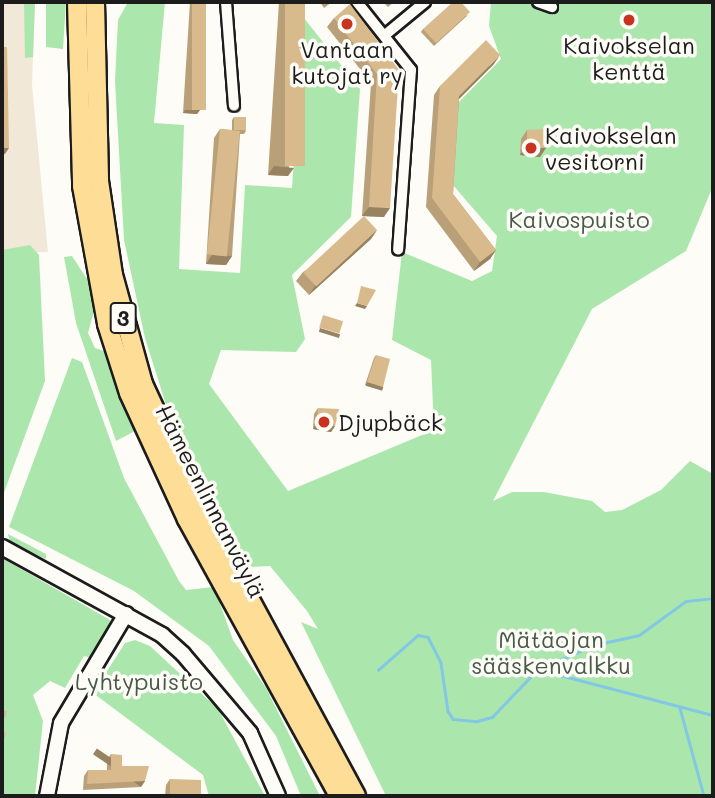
<!DOCTYPE html>
<html>
<head>
<meta charset="utf-8">
<style>
	body { margin:0 }
	#map { position:relative; width:715px; height:798px; overflow:hidden; background:#fdfcf7; font-family:Mali,sans-serif }
	div>[style] { position:absolute }
	.built>* { inset:0; background:#f2e8d7 }
	.green>* { inset:0; background:#abe7ad }
	.stream>* { height:2.5px; margin:-1.25px; padding:0 1.25px; transform-origin:1.25px; border-radius:1.25px; background:#82c7e3 }
	.roads { filter:drop-shadow(2px 0 #1c1c1c) drop-shadow(-2px 0 #1c1c1c) drop-shadow(0 2px #1c1c1c) drop-shadow(0 -2px #1c1c1c) }
	.street>* { height:10px; margin:-5px; padding:0 5px; transform-origin:5px; border-radius:5px; background:#fdfcf7 }
	.secondary>* { height:14px; margin:-7px; padding:0 7px; transform-origin:7px; border-radius:7px; background:#fdfcf7 }
	.highway>* { height:18px; margin:-9px; padding:0 9px; transform-origin:9px; border-radius:9px; background:#fede96 }
	.wall>* { inset:0; background:#baa078 }
	.shaded-wall>* { inset:0; background:#978262; transform-origin:0 0 }
	.building>* { inset:0; background:#d8ba8c; transform-origin:0 0 }
	.dots>* { width:19px; height:19px; translate:-50% -50%; box-sizing:border-box; border:4px solid #fdfcf7; border-radius:50% }
	span { translate:-50% -50%; white-space:nowrap; text-align:center; line-height:1.15; -webkit-text-stroke:7px #fdfcf7; paint-order:stroke }
	.shield-label span { padding:2px 5px; background:#fdfcf7; border:2px solid; border-radius:5px; -webkit-text-stroke-width:0 }
	.shield-label { font-size:21px; color:#1c1c1c; font-weight:700 }
	.poi-label { font-size:23px; color:#1c1c1c }
	.left { translate:0 -50%; text-align:left }
	.park-label { font-size:23px; color:#475948 }
	.street-label { font-size:23px; color:#1c1c1c }
	.frame { position:absolute; inset:0; border:4px solid #1c1c1c; pointer-events:none }
</style>
</head>
<body>
<div id="map">
	<div class="built">
		<i style="clip-path:polygon(2px 2px,35px 2px,32px 85px,48px 252px,2px 253px)"></i>
	</div>
	<div class="green">
		<i style="clip-path:polygon(24px 2px,35px 2px,33px 57px,25px 58px)"></i>
		<i style="clip-path:polygon(46px 2px,66px 2px,63px 49px,46px 47px)"></i>
		<i style="clip-path:polygon(128px 2px,165px 2px,154px 123px,184px 125px,179px 269px,240px 273px,245px 185px,292px 188px,304px 18px,360px 89px,351px 217px,292px 275px,305px 339px,296px 352px,221px 350px,209px 384px,288px 491px,434px 430px,431px 360px,392px 340px,402px 252px,472px 281px,492px 271px,497px 236px,452px 184px,456px 105px,501px 59px,489px 26px,491px 2px,713px 2px,713px 186px,686px 251px,592px 309px,493px 501px,512px 492px,544px 492px,592px 501px,605px 512px,622px 510px,661px 490px,690px 461px,713px 474px,713px 796px,386px 796px,301px 622px,318px 629px,307px 611px,270px 566px,251px 567px,179px 446px,145px 338px,124px 240px,115px 81px,118px 20px)"></i>
		<i style="clip-path:polygon(30px 245px,39px 255px,45px 381px,2px 498px,2px 250px)"></i>
		<i style="clip-path:polygon(72px 256px,89px 282px,94px 311px,88px 333px,95px 348px,107px 352px,135px 431px,116px 441px,76px 323px,64px 257px)"></i>
		<i style="clip-path:polygon(72px 358px,82px 362px,124px 478px,179px 581px,186px 590px,214px 587px,233px 640px,266px 688px,320px 796px,301px 796px,276px 736px,209px 646px,134px 591px,9px 527px)"></i>
		<i style="clip-path:polygon(8px 534px,46px 554px,46px 559px,10px 544px)"></i>
		<i style="clip-path:polygon(2px 558px,110px 620px,107px 638px,91px 658px,84px 656px,65px 688px,50px 681px,33px 695px,43px 721px,35px 796px,2px 796px)"></i>
		<i style="clip-path:polygon(135px 640px,150px 646px,218px 709px,265px 796px,209px 796px,203px 775px,93px 693px,125px 643px)"></i>
	</div>
	<div class="stream">
		<i style="left:378px;top:670px;width:53px;rotate:-41.2deg"></i>
		<i style="left:418px;top:635px;width:10px;rotate:11deg"></i>
		<i style="left:428px;top:637px;width:29px;rotate:63deg"></i>
		<i style="left:441px;top:663px;width:49px;rotate:81.7deg"></i>
		<i style="left:448px;top:711px;width:9px;rotate:58deg"></i>
		<i style="left:453px;top:719px;width:24px;rotate:5deg"></i>
		<i style="left:477px;top:721px;width:16px;rotate:-15deg"></i>
		<i style="left:492px;top:717px;width:65px;rotate:-46.2deg"></i>
		<i style="left:537px;top:670px;width:62px;rotate:-23.7deg"></i>
		<i style="left:594px;top:645px;width:46px;rotate:-12.5deg"></i>
		<i style="left:639px;top:635px;width:58px;rotate:-35.9deg"></i>
		<i style="left:686px;top:601px;width:27px;rotate:-6deg"></i>
		<i style="left:541px;top:670px;width:178px;rotate:14.7deg"></i>
		<i style="left:680px;top:708px;width:91px;rotate:74.7deg"></i>
	</div>
	<div class="roads">
		<div class="street">
			<i style="left:226px;top:2px;width:104px;rotate:85.6deg"></i>
			<i style="left:357px;top:2px;width:87px;rotate:51.5deg"></i>
			<i style="left:411px;top:70px;width:180px;rotate:94.1deg"></i>
			<i style="left:538px;top:2px;width:15px;rotate:20deg"></i>
			<i style="left:385px;top:35px;width:52px;rotate:-39.5deg"></i>
		</div>
		<div class="secondary">
			<i style="left:2px;top:547px;width:183px;rotate:28.8deg"></i>
			<i style="left:162px;top:635px;width:28px;rotate:42deg"></i>
			<i style="left:183px;top:654px;width:104px;rotate:49.7deg"></i>
			<i style="left:250px;top:733px;width:69px;rotate:66deg"></i>
			<i style="left:47px;top:796px;width:74px;rotate:-79.1deg"></i>
			<i style="left:61px;top:723px;width:127px;rotate:-59.2deg"></i>
		</div>
		<div class="highway">
			<i style="left:77px;top:2px;width:184px;rotate:88.4deg"></i>
			<i style="left:82px;top:186px;width:140px;rotate:79.7deg"></i>
			<i style="left:107px;top:324px;width:72px;rotate:72.3deg"></i>
			<i style="left:129px;top:393px;width:139px;rotate:65.3deg"></i>
			<i style="left:187px;top:519px;width:316px;rotate:61.2deg"></i>
			<i style="left:95px;top:2px;width:179px;rotate:88.7deg"></i>
			<i style="left:99px;top:181px;width:95px;rotate:81.5deg"></i>
			<i style="left:113px;top:275px;width:113px;rotate:74.6deg"></i>
			<i style="left:143px;top:384px;width:140px;rotate:65.1deg"></i>
			<i style="left:202px;top:511px;width:324px;rotate:61.6deg"></i>
		</div>
	</div>
	<div class="wall">
		<i style="clip-path:polygon(190px 2px,206px 2px,200px 110px,197px 114px,183px 113px)"></i>
		<i style="clip-path:polygon(279px 2px,305px 2px,288px 176px,268px 175px)"></i>
		<i style="clip-path:polygon(320px 2px,332px 2px,324px 8px)"></i>
		<i style="clip-path:polygon(383px 2px,394px 2px,388px 7px)"></i>
		<i style="clip-path:polygon(468px 15px,434px 46px,421px 32px,423px 29px)"></i>
		<i style="clip-path:polygon(334px 18px,399px 70px,384px 217px,362px 216px,371px 83px,327px 27px)"></i>
		<i style="clip-path:polygon(494px 64px,459px 99px,453px 194px,496px 250px,490px 259px,474px 271px,426px 207px,434px 95px,440px 86px)"></i>
		<i style="clip-path:polygon(234px 117px,246px 131px,244px 134px,240px 134px,232px 256px,226px 265px,206px 264px,214px 138px,220px 129px,232px 130px,232px 120px)"></i>
		<i style="clip-path:polygon(527px 130px,540px 157px,520px 155px,521px 139px)"></i>
		<i style="clip-path:polygon(377px 230px,371px 239px,309px 295px,296px 281px,303px 272px)"></i>
		<i style="clip-path:polygon(376px 355px,383px 387px,381px 390px,365px 385px,374px 358px)"></i>
		<i style="clip-path:polygon(318px 408px,335px 426px,331px 432px,313px 429px,314px 414px)"></i>
		<i style="clip-path:polygon(111px 754px,122px 766px,145px 781px,141px 787px,83px 790px,84px 776px,88px 770px,107px 770px,107px 760px)"></i>
		<i style="clip-path:polygon(170px 779px,200px 796px,165px 796px,166px 785px)"></i>
	</div>
	<div class="shaded-wall">
		<i style="clip-path:polygon(500px 55px,494px 64px,453px 105px,459px 96px)"></i>
		<i style="clip-path:polygon(185px 110px,200px 110px,197px 114px,183px 113px)"></i>
		<i style="clip-path:polygon(527px 146px,546px 148px,540px 157px,520px 155px)"></i>
		<i style="clip-path:polygon(2px 148px,9px 148px,5px 154px,2px 154px)"></i>
		<i style="clip-path:polygon(274px 166px,294px 168px,288px 176px,268px 175px)"></i>
		<i style="clip-path:polygon(369px 207px,390px 208px,384px 217px,362px 216px)"></i>
		<i style="clip-path:polygon(377px 230px,371px 239px,309px 295px,315px 286px)"></i>
		<i style="clip-path:polygon(496px 250px,490px 259px,474px 271px,480px 262px)"></i>
		<i style="clip-path:polygon(212px 255px,232px 256px,226px 265px,206px 264px)"></i>
		<i style="clip-path:polygon(357px 303px,367px 306px,365px 309px,355px 306px)"></i>
		<i style="left:320px;top:328px;width:21px;height:4px;rotate:17deg"></i>
		<i style="left:367px;top:382px;width:17px;height:4px;rotate:17deg"></i>
		<i style="clip-path:polygon(317px 423px,335px 426px,331px 432px,313px 429px)"></i>
		<i style="left:145px;top:781px;width:7px;height:58px;rotate:124deg"></i>
	</div>
	<div class="building">
		<i style="left:192px;top:2px;width:14px;height:108px"></i>
		<i style="left:285px;top:2px;width:20px;height:164px"></i>
		<i style="clip-path:polygon(453px 2px,461px 2px,470px 12px,436px 43px,423px 29px)"></i>
		<i style="clip-path:polygon(350px 4px,399px 70px,390px 208px,369px 207px,377px 74px,334px 18px)"></i>
		<i style="clip-path:polygon(486px 40px,500px 55px,459px 96px,453px 194px,496px 250px,480px 262px,432px 198px,440px 86px)"></i>
		<i style="clip-path:polygon(2px 47px,7px 47px,9px 148px,2px 148px)"></i>
		<i style="left:234px;top:117px;width:12px;height:13px"></i>
		<i style="left:220px;top:129px;width:20px;height:126px;rotate:6deg"></i>
		<i style="clip-path:polygon(547px 129px,546px 148px,527px 146px,527px 130px)"></i>
		<i style="left:364px;top:216px;width:19px;height:83px;rotate:47deg"></i>
		<i style="clip-path:polygon(361px 286px,376px 290px,367px 306px,357px 303px)"></i>
		<i style="left:323px;top:315px;width:21px;height:13px;rotate:17deg"></i>
		<i style="clip-path:polygon(376px 355px,390px 359px,383px 387px,367px 382px)"></i>
		<i style="clip-path:polygon(318px 408px,339px 409px,335px 426px,317px 423px)"></i>
		<i style="clip-path:polygon(2px 710px,7px 711px,5px 718px,2px 718px)"></i>
		<i style="clip-path:polygon(2px 732px,6px 733px,4px 740px,2px 739px)"></i>
		<i style="clip-path:polygon(111px 754px,122px 755px,122px 766px,149px 766px,145px 781px,87px 784px,88px 770px,111px 770px)"></i>
		<i style="clip-path:polygon(170px 779px,201px 780px,201px 795px,198px 796px,179px 796px,170px 794px)"></i>
	</div>
	<div class="dots">
		<i style="left:629px;top:20px;background:#c8321e"></i>
		<i style="left:347px;top:24px;background:#c8321e"></i>
		<i style="left:531px;top:148px;background:#c8321e"></i>
		<i style="left:324px;top:422px;background:#c8321e"></i>
	</div>
	<div class="shield-label">
		<span style="left:123px;top:318px">3</span>
	</div>
	<div class="poi-label">
		<span style="left:629px;top:58px">Kaivokselan<br>kenttä</span>
		<span style="left:347px;top:62px">Vantaan<br>kutojat ry</span>
		<span class="left" style="left:545px;top:148px">Kaivokselan<br>vesitorni</span>
		<span class="left" style="left:338px;top:422px">Djupbäck</span>
	</div>
	<div class="park-label">
		<span style="left:579px;top:219px">Kaivospuisto</span>
		<span style="left:551px;top:652px">Mätäojan<br>sääskenvalkku</span>
		<span style="left:139px;top:681px">Lyhtypuisto</span>
	</div>
	<div class="street-label">
		<span style="left:211px;top:501px;rotate:63deg">Hämeenlinnanväylä</span>
	</div>
	<div class="frame"></div>
</div>
</body>
</html>
